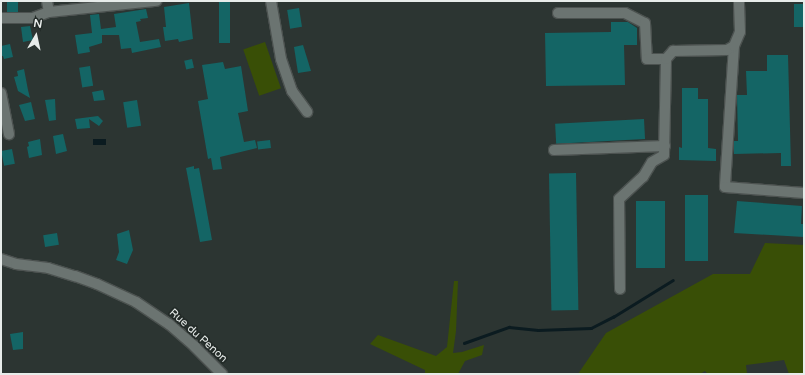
<!DOCTYPE html>
<html>
<head>
<meta charset="utf-8">
<style>
	body { margin:0 }
	#map { position:relative; width:805px; height:375px; overflow:hidden; background:#2c3532; font-family:"Varela Round",sans-serif }
	div>[style] { position:absolute }
	.green>* { inset:0; background:#394f06; transform-origin:0 0 }
	.water>* { inset:0; background:#0b1b20; transform-origin:0 0 }
	.stream>* { height:2.5px; margin:-1.25px; padding:0 1.25px; transform-origin:1.25px; border-radius:1.25px; background:#0b1b20 }
	.building>* { inset:0; background:#146565; transform-origin:0 0 }
	.roads { filter:drop-shadow(1px 0 #4c5250) drop-shadow(-1px 0 #4c5250) drop-shadow(0 1px #4c5250) drop-shadow(0 -1px #4c5250) }
	.minor>* { height:10px; margin:-5px; padding:0 5px; transform-origin:5px; border-radius:5px; background:#6b7471 }
	span { translate:-50% -50%; white-space:nowrap; text-align:center; line-height:1.15; -webkit-text-stroke:3.5px #232b28; paint-order:stroke }
	.street-label { font-size:11px; color:#e7ecea }
	.frame { position:absolute; inset:0; border:2px solid #e7ecea; pointer-events:none }
	.north { position:absolute; left:16px; top:16px; width:40px; height:40px; -webkit-text-stroke:3px #232b28; paint-order:stroke; rotate:9deg; font-size:11px; font-weight:700; line-height:16px; text-align:center; color:#e7ecea }
	.north::after { content:''; display:block; margin:auto; width:14px; height:18px; background:#e7ecea; clip-path:polygon(50% 0,100% 100%,50% 72%,0 100%) }
</style>
</head>
<body>
<div id="map">
	<div class="green">
		<i style="left:265px;top:42px;width:49px;height:23px;rotate:71deg"></i>
		<i style="clip-path:polygon(765px 243px,804px 245px,804px 374px,789px 374px,784px 360px,746px 365px,747px 374px,708px 374px,705px 371px,700px 374px,578px 374px,606px 333px,713px 274px,750px 274px)"></i>
		<i style="clip-path:polygon(454px 281px,458px 281px,456px 331px,453px 353px,462px 352px,484px 345px,482px 355px,465px 361px,458px 374px,425px 374px,425px 370px,370px 344px,378px 335px,436px 356px,447px 347px)"></i>
	</div>
	<div class="water">
		<i style="left:106px;top:139px;width:6px;height:13px;rotate:90deg"></i>
	</div>
	<div class="stream">
		<i style="left:464px;top:343px;width:48px;rotate:-19.6deg"></i>
		<i style="left:509px;top:327px;width:29px;rotate:6deg"></i>
		<i style="left:538px;top:330px;width:53px;rotate:-2.2deg"></i>
		<i style="left:591px;top:328px;width:25px;rotate:-27deg"></i>
		<i style="left:613px;top:317px;width:70px;rotate:-31.7deg"></i>
	</div>
	<div class="building">
		<i style="left:7px;top:1px;width:11px;height:11px"></i>
		<i style="left:219px;top:1px;width:11px;height:42px"></i>
		<i style="clip-path:polygon(189px 3px,193px 39px,179px 42px,178px 39px,165px 41px,163px 27px,166px 27px,164px 7px)"></i>
		<i style="left:804px;top:4px;width:23px;height:10px;rotate:90deg"></i>
		<i style="left:299px;top:8px;width:19px;height:12px;rotate:81deg"></i>
		<i style="clip-path:polygon(146px 9px,148px 18px,140px 19px,141px 21px,136px 22px,140px 42px,159px 39px,161px 47px,132px 53px,131px 48px,121px 49px,119px 35px,102px 35px,102px 43px,89px 47px,90px 52px,78px 54px,75px 35px,92px 33px,90px 15px,99px 14px,101px 29px,116px 27px,114px 14px)"></i>
		<i style="clip-path:polygon(611px 22px,628px 22px,637px 28px,637px 45px,624px 45px,625px 85px,546px 86px,545px 33px,611px 32px)"></i>
		<i style="clip-path:polygon(30px 26px,33px 40px,23px 42px,21px 27px)"></i>
		<i style="clip-path:polygon(10px 44px,13px 57px,4px 59px,3px 56px,1px 56px,1px 46px)"></i>
		<i style="clip-path:polygon(303px 45px,311px 71px,298px 73px,294px 47px)"></i>
		<i style="clip-path:polygon(767px 55px,788px 55px,791px 166px,781px 166px,781px 153px,734px 154px,734px 141px,738px 141px,737px 95px,747px 95px,746px 71px,767px 71px)"></i>
		<i style="left:192px;top:59px;width:9px;height:8px;rotate:77deg"></i>
		<i style="clip-path:polygon(223px 62px,225px 69px,241px 66px,248px 111px,238px 113px,244px 142px,255px 140px,257px 148px,220px 157px,222px 169px,213px 170px,211px 158px,208px 159px,198px 101px,208px 99px,202px 65px)"></i>
		<i style="left:90px;top:66px;width:20px;height:11px;rotate:81deg"></i>
		<i style="clip-path:polygon(24px 69px,28px 90px,30px 98px,18px 91px,14px 77px,18px 76px,17px 71px)"></i>
		<i style="clip-path:polygon(682px 88px,698px 88px,698px 99px,708px 99px,708px 148px,716px 149px,716px 161px,679px 160px,679px 147px,682px 148px)"></i>
		<i style="clip-path:polygon(103px 90px,105px 100px,94px 101px,92px 92px)"></i>
		<i style="clip-path:polygon(55px 99px,56px 120px,49px 121px,45px 100px)"></i>
		<i style="left:137px;top:100px;width:26px;height:14px;rotate:81deg"></i>
		<i style="clip-path:polygon(31px 102px,35px 119px,25px 121px,19px 105px)"></i>
		<i style="clip-path:polygon(98px 116px,103px 121px,99px 126px,89px 119px,90px 128px,77px 129px,75px 119px)"></i>
		<i style="left:644px;top:119px;width:20px;height:89px;rotate:87deg"></i>
		<i style="clip-path:polygon(63px 134px,67px 151px,56px 154px,53px 136px)"></i>
		<i style="clip-path:polygon(40px 139px,42px 155px,29px 158px,27px 147px,29px 146px,28px 142px)"></i>
		<i style="left:270px;top:140px;width:8px;height:13px;rotate:83deg"></i>
		<i style="left:12px;top:149px;width:15px;height:11px;rotate:79deg"></i>
		<i style="clip-path:polygon(194px 166px,194px 169px,199px 168px,212px 240px,200px 242px,186px 168px)"></i>
		<i style="left:576px;top:173px;width:137px;height:27px;rotate:89deg"></i>
		<i style="left:685px;top:195px;width:23px;height:66px"></i>
		<i style="left:636px;top:201px;width:29px;height:67px"></i>
		<i style="clip-path:polygon(737px 201px,802px 206px,801px 224px,804px 224px,804px 237px,734px 233px)"></i>
		<i style="clip-path:polygon(129px 230px,133px 250px,127px 264px,116px 260px,119px 252px,117px 234px)"></i>
		<i style="left:57px;top:233px;width:12px;height:14px;rotate:81deg"></i>
		<i style="clip-path:polygon(23px 332px,23px 349px,13px 350px,10px 334px)"></i>
	</div>
	<div class="roads">
		<div class="minor">
			<i style="left:47px;top:1px;width:11px;rotate:80deg"></i>
			<i style="left:271px;top:1px;width:59px;rotate:80.2deg"></i>
			<i style="left:281px;top:59px;width:34px;rotate:71deg"></i>
			<i style="left:292px;top:91px;width:26px;rotate:54deg"></i>
			<i style="left:558px;top:13px;width:67px"></i>
			<i style="left:625px;top:13px;width:22px;rotate:27deg"></i>
			<i style="left:645px;top:23px;width:36px;rotate:87deg"></i>
			<i style="left:647px;top:59px;width:19px"></i>
			<i style="left:1px;top:18px;width:32px"></i>
			<i style="left:33px;top:18px;width:17px;rotate:-21deg"></i>
			<i style="left:49px;top:12px;width:108px;rotate:-5.9deg"></i>
			<i style="left:734px;top:46px;width:141px;rotate:93.7deg"></i>
			<i style="left:725px;top:187px;width:79px;rotate:4.3deg"></i>
			<i style="left:1px;top:93px;width:42px;rotate:79deg"></i>
			<i style="left:554px;top:150px;width:111px;rotate:-2.1deg"></i>
			<i style="left:1px;top:259px;width:16px;rotate:18deg"></i>
			<i style="left:16px;top:264px;width:32px;rotate:7deg"></i>
			<i style="left:48px;top:268px;width:28px;rotate:17deg"></i>
			<i style="left:75px;top:276px;width:23px;rotate:20deg"></i>
			<i style="left:97px;top:284px;width:43px;rotate:24.8deg"></i>
			<i style="left:136px;top:302px;width:40px;rotate:34deg"></i>
			<i style="left:169px;top:324px;width:35px;rotate:41deg"></i>
			<i style="left:195px;top:347px;width:38px;rotate:45deg"></i>
			<i style="left:620px;top:289px;width:90px;rotate:-90.6deg"></i>
			<i style="left:619px;top:199px;width:33px;rotate:-43deg"></i>
			<i style="left:643px;top:177px;width:17px;rotate:-59deg"></i>
			<i style="left:652px;top:162px;width:14px;rotate:-30deg"></i>
			<i style="left:664px;top:155px;width:96px;rotate:-88.8deg"></i>
			<i style="left:666px;top:59px;width:11px;rotate:-49deg"></i>
			<i style="left:673px;top:51px;width:54px;rotate:-1.1deg"></i>
			<i style="left:727px;top:50px;width:8px;rotate:-30deg"></i>
			<i style="left:734px;top:46px;width:15px;rotate:-67deg"></i>
			<i style="left:740px;top:32px;width:31px;rotate:-92deg"></i>
		</div>
	</div>
	<div class="street-label">
		<span style="left:198px;top:336px;rotate:42deg">Rue du Penon</span>
	</div>
	<div class="frame"></div>
	<div class="north">N</div>
</div>
</body>
</html>
